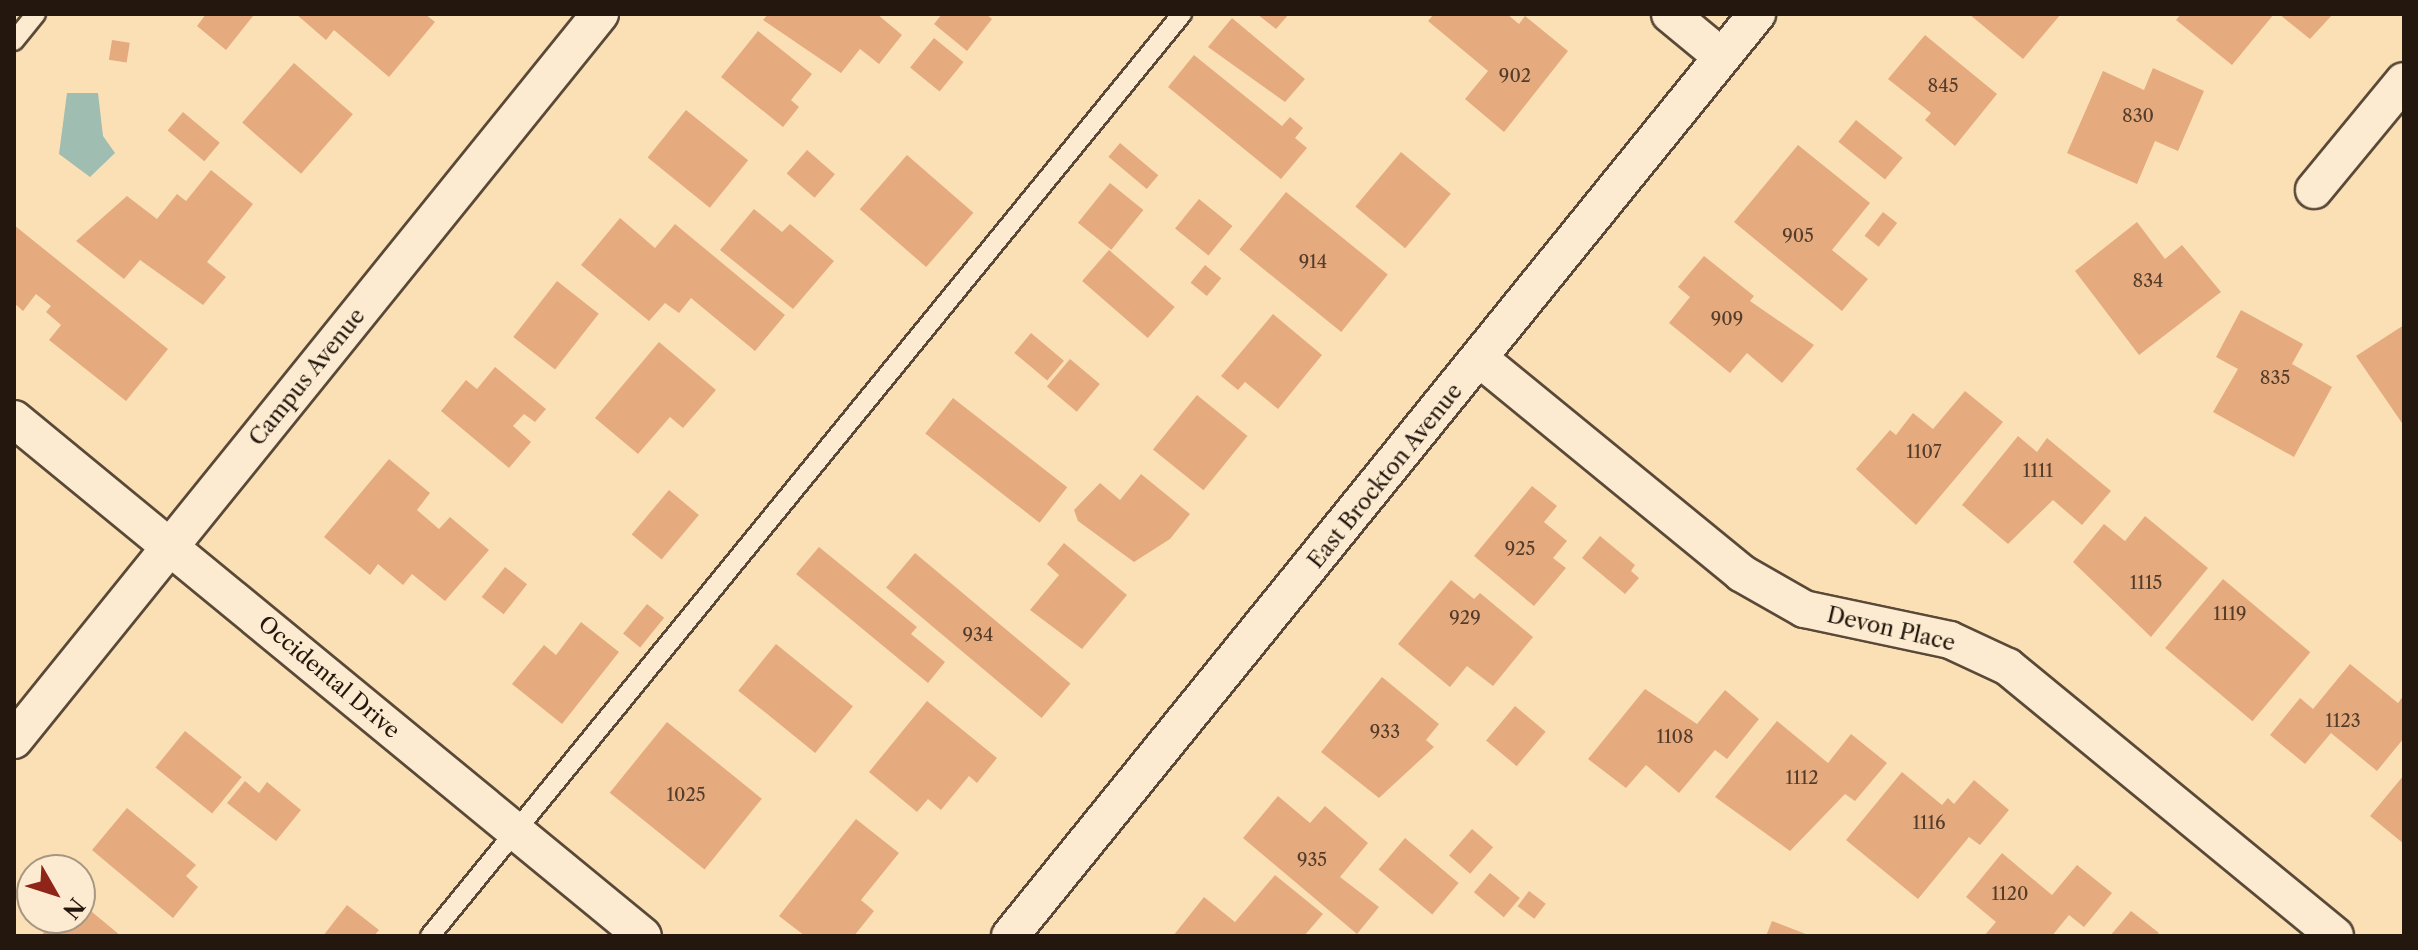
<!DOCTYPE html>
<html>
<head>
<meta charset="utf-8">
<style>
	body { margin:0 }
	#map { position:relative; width:2418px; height:950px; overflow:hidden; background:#fbe0b6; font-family:"Libre Caslon Text",serif }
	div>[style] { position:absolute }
	.water>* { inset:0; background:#9fbdb0 }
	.building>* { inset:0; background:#e5ab7f; transform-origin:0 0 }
	.roads { filter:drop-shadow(2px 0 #5a4938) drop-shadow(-2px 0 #5a4938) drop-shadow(0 2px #5a4938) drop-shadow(0 -2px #5a4938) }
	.lane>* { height:18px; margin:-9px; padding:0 9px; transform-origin:9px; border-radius:9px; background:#fcebd0 }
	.street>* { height:36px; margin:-18px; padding:0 18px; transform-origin:18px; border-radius:18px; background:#fcebd0 }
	span { translate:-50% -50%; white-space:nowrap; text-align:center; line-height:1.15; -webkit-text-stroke:6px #fcebd0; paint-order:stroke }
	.number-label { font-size:18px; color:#543c2a }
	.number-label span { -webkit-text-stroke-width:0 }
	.street-label { font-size:22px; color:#24170e }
	.frame { position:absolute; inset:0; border:16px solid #24170e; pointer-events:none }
	.north { position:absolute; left:16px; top:854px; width:80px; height:80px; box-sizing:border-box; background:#fcebd0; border:2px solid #a69682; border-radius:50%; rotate:129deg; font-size:22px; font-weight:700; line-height:32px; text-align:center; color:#24170e }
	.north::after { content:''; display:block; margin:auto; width:28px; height:36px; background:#8f2418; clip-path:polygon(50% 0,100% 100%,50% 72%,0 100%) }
</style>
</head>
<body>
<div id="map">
	<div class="water">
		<i style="clip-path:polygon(67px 93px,98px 93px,103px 136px,115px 153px,90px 177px,59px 154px)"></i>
	</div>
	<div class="building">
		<i style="clip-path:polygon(206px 14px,250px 14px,253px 16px,226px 50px,197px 26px)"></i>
		<i style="clip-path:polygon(296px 14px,425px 14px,435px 22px,389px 77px,334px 30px,326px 40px)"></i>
		<i style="clip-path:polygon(768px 14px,877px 14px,902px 35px,879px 64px,860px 49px,841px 73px,763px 20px)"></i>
		<i style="clip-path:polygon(942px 14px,986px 14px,992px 19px,967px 51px,934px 24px)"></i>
		<i style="clip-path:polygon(1257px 14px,1289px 14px,1276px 29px)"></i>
		<i style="clip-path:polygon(1434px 14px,1507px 14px,1519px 24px,1525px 16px,1568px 51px,1504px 132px,1465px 99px,1488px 71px,1428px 21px)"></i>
		<i style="clip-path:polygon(1969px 14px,2061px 14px,2023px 59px)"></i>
		<i style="clip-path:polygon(2181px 14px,2274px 14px,2232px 65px,2176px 20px)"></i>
		<i style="clip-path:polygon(2279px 14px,2333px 14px,2310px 39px)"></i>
		<i style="clip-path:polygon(1232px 18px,1305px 79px,1285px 102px,1208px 47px)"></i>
		<i style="clip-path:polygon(758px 31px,812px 74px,791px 100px,799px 107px,783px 127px,721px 77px)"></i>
		<i style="clip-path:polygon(1925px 35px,1997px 94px,1955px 146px,1925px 120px,1931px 113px,1888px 79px)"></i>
		<i style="left:934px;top:38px;width:38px;height:38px;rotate:39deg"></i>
		<i style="left:112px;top:40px;width:18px;height:20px;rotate:9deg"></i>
		<i style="clip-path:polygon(1194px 55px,1282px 126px,1290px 117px,1303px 128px,1295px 138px,1307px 148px,1281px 179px,1168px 87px)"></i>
		<i style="left:294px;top:63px;width:78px;height:79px;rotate:41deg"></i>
		<i style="clip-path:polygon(2153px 68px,2204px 91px,2178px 151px,2155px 141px,2137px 184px,2067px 153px,2103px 71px,2144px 90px)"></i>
		<i style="left:686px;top:110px;width:80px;height:61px;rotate:39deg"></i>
		<i style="left:183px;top:112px;width:48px;height:24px;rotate:40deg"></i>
		<i style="left:1856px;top:120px;width:60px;height:28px;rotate:39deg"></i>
		<i style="left:1120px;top:143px;width:50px;height:18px;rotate:40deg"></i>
		<i style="clip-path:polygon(1798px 145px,1870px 203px,1832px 250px,1868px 279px,1842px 311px,1734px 222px)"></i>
		<i style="left:807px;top:150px;width:37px;height:31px;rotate:41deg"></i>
		<i style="left:1401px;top:152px;width:65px;height:71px;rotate:40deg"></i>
		<i style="left:907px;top:155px;width:88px;height:72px;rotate:41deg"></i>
		<i style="clip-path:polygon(211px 170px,253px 204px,207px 262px,226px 277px,203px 305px,140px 260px,124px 279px,76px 241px,127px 196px,157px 219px,177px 194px,186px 201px)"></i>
		<i style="left:1110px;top:183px;width:43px;height:51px;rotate:39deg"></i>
		<i style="left:1286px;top:192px;width:131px;height:74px;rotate:39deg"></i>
		<i style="left:1199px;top:199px;width:43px;height:38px;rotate:39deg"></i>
		<i style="clip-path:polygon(754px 209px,782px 232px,790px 224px,834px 261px,793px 309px,720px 250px)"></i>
		<i style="left:1883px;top:212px;width:18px;height:30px;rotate:38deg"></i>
		<i style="clip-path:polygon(620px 218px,655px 248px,675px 224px,785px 315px,755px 351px,691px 298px,679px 313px,665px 303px,649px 321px,581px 265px)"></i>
		<i style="clip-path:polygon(2137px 222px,2165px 259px,2182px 245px,2221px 292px,2139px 355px,2075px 271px)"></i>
		<i style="clip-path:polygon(14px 225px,168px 349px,126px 401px,49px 340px,61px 325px,46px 312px,51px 306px,36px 294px,23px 311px,14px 303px)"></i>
		<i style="left:1109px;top:250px;width:87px;height:41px;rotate:41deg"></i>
		<i style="clip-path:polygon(1704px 256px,1754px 296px,1750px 301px,1814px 345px,1782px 383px,1747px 353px,1730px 373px,1669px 323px,1690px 297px,1678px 287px)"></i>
		<i style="left:1205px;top:265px;width:21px;height:23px;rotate:39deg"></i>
		<i style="left:557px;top:281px;width:53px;height:71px;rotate:38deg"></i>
		<i style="clip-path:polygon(2241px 310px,2303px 344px,2292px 364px,2332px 387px,2294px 457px,2213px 412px,2238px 369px,2216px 357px)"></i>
		<i style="clip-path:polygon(1273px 314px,1322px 355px,1278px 409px,1245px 382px,1238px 390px,1221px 376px)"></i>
		<i style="clip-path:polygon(2404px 325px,2404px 426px,2356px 356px)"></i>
		<i style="left:1031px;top:333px;width:43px;height:26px;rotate:40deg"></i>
		<i style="clip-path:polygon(659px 342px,716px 390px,683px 428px,670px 417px,638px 454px,595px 418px)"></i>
		<i style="left:1070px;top:359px;width:39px;height:36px;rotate:40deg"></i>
		<i style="clip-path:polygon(495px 367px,546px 409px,535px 422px,524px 414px,513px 426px,531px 442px,509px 468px,441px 411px,466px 380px,477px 389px)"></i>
		<i style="clip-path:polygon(1965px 391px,2003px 422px,1916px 525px,1856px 469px,1890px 430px,1896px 435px,1913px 413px,1933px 429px)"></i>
		<i style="left:1197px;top:395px;width:65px;height:70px;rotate:39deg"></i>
		<i style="left:953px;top:398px;width:145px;height:45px;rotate:38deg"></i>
		<i style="clip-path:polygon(2018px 436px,2037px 452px,2047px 438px,2111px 491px,2082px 525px,2053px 500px,2008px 544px,1962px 505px)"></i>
		<i style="clip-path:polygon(389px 459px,430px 493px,417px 510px,439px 529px,450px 517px,489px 550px,445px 601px,412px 574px,403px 585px,378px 564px,370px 575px,324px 537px)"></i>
		<i style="clip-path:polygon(1141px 474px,1190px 514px,1170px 539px,1134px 562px,1078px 521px,1074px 510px,1100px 483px,1120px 500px)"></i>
		<i style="clip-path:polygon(1532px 486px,1557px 506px,1544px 522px,1567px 541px,1553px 558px,1566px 568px,1534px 606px,1474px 556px)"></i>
		<i style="left:669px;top:490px;width:39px;height:58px;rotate:40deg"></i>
		<i style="clip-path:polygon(2145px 516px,2208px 568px,2151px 637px,2073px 562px,2104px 524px,2125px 541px)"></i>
		<i style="clip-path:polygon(1600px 536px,1635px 565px,1631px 571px,1639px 578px,1625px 594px,1582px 558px)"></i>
		<i style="clip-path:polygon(1064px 543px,1127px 595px,1082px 649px,1030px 610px,1059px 575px,1047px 564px)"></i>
		<i style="clip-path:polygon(819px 547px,917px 627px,911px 634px,945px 662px,928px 683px,796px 574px)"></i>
		<i style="left:915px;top:553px;width:203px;height:45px;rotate:40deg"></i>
		<i style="left:505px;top:567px;width:28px;height:38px;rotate:38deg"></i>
		<i style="left:2223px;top:579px;width:114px;height:90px;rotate:40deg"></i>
		<i style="clip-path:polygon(1451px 580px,1474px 599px,1480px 593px,1533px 637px,1493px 686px,1467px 666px,1450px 687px,1398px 644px)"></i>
		<i style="left:647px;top:604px;width:22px;height:38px;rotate:39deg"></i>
		<i style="clip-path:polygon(581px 622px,619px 652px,562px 724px,512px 684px,544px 645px,556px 655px)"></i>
		<i style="left:776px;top:644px;width:99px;height:60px;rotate:39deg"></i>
		<i style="clip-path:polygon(2350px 664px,2398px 703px,2404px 695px,2404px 738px,2377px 771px,2331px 733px,2305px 764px,2270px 735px,2300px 698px,2313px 709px)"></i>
		<i style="clip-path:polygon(1382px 677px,1439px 724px,1426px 740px,1434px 747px,1379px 798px,1321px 752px)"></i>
		<i style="clip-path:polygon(1645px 689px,1697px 724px,1725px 690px,1759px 719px,1727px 759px,1715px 750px,1679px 793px,1646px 765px,1626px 788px,1588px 759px)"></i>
		<i style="clip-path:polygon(927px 701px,997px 758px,977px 783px,969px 776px,941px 810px,928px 799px,917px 812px,869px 772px)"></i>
		<i style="left:1515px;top:706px;width:40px;height:45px;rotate:40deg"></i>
		<i style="clip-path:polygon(1777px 721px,1828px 763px,1851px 734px,1887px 763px,1855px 801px,1845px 794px,1790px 851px,1715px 797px)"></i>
		<i style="left:667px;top:722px;width:122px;height:91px;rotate:39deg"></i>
		<i style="left:185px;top:731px;width:73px;height:47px;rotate:39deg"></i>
		<i style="clip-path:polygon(1902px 772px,1942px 805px,1948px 798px,1954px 804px,1974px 780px,2009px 810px,1980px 845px,1969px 837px,1918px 899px,1846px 840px)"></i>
		<i style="clip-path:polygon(2404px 775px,2404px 844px,2370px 816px)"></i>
		<i style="clip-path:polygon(245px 781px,259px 793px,267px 782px,301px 810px,276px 841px,227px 803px)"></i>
		<i style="clip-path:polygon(1278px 796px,1310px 823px,1325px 806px,1368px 843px,1340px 877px,1379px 907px,1357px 934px,1243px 838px)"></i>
		<i style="clip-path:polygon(127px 808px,196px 865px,186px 876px,198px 887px,173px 918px,92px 850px)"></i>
		<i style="clip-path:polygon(856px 819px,899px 853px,861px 900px,874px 911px,854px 936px,805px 936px,779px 916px)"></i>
		<i style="left:1472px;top:829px;width:28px;height:35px;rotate:41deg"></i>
		<i style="left:1405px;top:838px;width:70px;height:41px;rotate:40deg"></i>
		<i style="clip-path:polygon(2002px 853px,2052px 895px,2077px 865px,2112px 893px,2084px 927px,2069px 915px,2052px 936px,1984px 936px,1996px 922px,1966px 897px)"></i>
		<i style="left:1490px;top:873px;width:39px;height:25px;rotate:40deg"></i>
		<i style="clip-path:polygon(1275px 875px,1323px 914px,1304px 936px,1173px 936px,1204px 897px,1235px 922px)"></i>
		<i style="left:1529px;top:891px;width:21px;height:19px;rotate:37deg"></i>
		<i style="clip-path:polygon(80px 902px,121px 936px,41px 936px,55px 918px,80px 918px)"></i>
		<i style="clip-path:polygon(347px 905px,379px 930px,374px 936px,323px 936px)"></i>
		<i style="clip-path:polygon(2131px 911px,2159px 933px,2156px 936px,2110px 936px)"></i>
		<i style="clip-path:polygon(1772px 921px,1811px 936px,1766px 936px)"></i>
	</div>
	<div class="roads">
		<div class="lane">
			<i style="left:14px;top:41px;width:35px;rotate:-51deg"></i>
			<i style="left:430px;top:936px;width:1190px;rotate:-50.8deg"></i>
		</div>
		<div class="street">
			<i style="left:1670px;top:14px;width:67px;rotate:39.6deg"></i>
			<i style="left:2314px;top:190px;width:141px;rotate:-50.5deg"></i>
			<i style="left:1480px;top:359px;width:338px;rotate:39.3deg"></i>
			<i style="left:1741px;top:573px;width:73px;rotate:29.7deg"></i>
			<i style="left:1804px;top:609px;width:149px;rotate:12deg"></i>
			<i style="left:1950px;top:640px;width:64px;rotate:25deg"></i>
			<i style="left:2008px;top:667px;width:423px;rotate:39.4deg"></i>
			<i style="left:14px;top:419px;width:814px;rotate:39.42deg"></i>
			<i style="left:14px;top:740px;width:933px;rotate:-51.09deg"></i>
			<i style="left:1010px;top:936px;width:1187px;rotate:-50.99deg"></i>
		</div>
	</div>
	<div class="number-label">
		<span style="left:1515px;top:76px">902</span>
		<span style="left:1943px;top:86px">845</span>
		<span style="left:2138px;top:116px">830</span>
		<span style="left:1798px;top:236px">905</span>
		<span style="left:1313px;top:262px">914</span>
		<span style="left:2148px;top:281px">834</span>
		<span style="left:1727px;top:319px">909</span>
		<span style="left:2275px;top:378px">835</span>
		<span style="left:1924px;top:452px">1107</span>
		<span style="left:2038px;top:471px">1111</span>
		<span style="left:1520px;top:549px">925</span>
		<span style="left:2146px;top:583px">1115</span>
		<span style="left:2230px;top:614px">1119</span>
		<span style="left:1465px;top:618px">929</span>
		<span style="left:978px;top:635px">934</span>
		<span style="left:2343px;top:721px">1123</span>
		<span style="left:1385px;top:732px">933</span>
		<span style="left:1675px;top:737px">1108</span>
		<span style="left:1802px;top:778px">1112</span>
		<span style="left:686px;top:795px">1025</span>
		<span style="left:1929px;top:823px">1116</span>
		<span style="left:1312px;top:860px">935</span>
		<span style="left:2010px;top:894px">1120</span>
	</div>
	<div class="street-label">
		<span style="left:307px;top:377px;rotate:-51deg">Campus Avenue</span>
		<span style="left:1385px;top:476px;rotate:-51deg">East Brockton Avenue</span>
		<span style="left:1891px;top:629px;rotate:13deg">Devon Place</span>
		<span style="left:329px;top:677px;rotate:40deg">Occidental Drive</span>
	</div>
	<div class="frame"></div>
	<div class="north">N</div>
</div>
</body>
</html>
